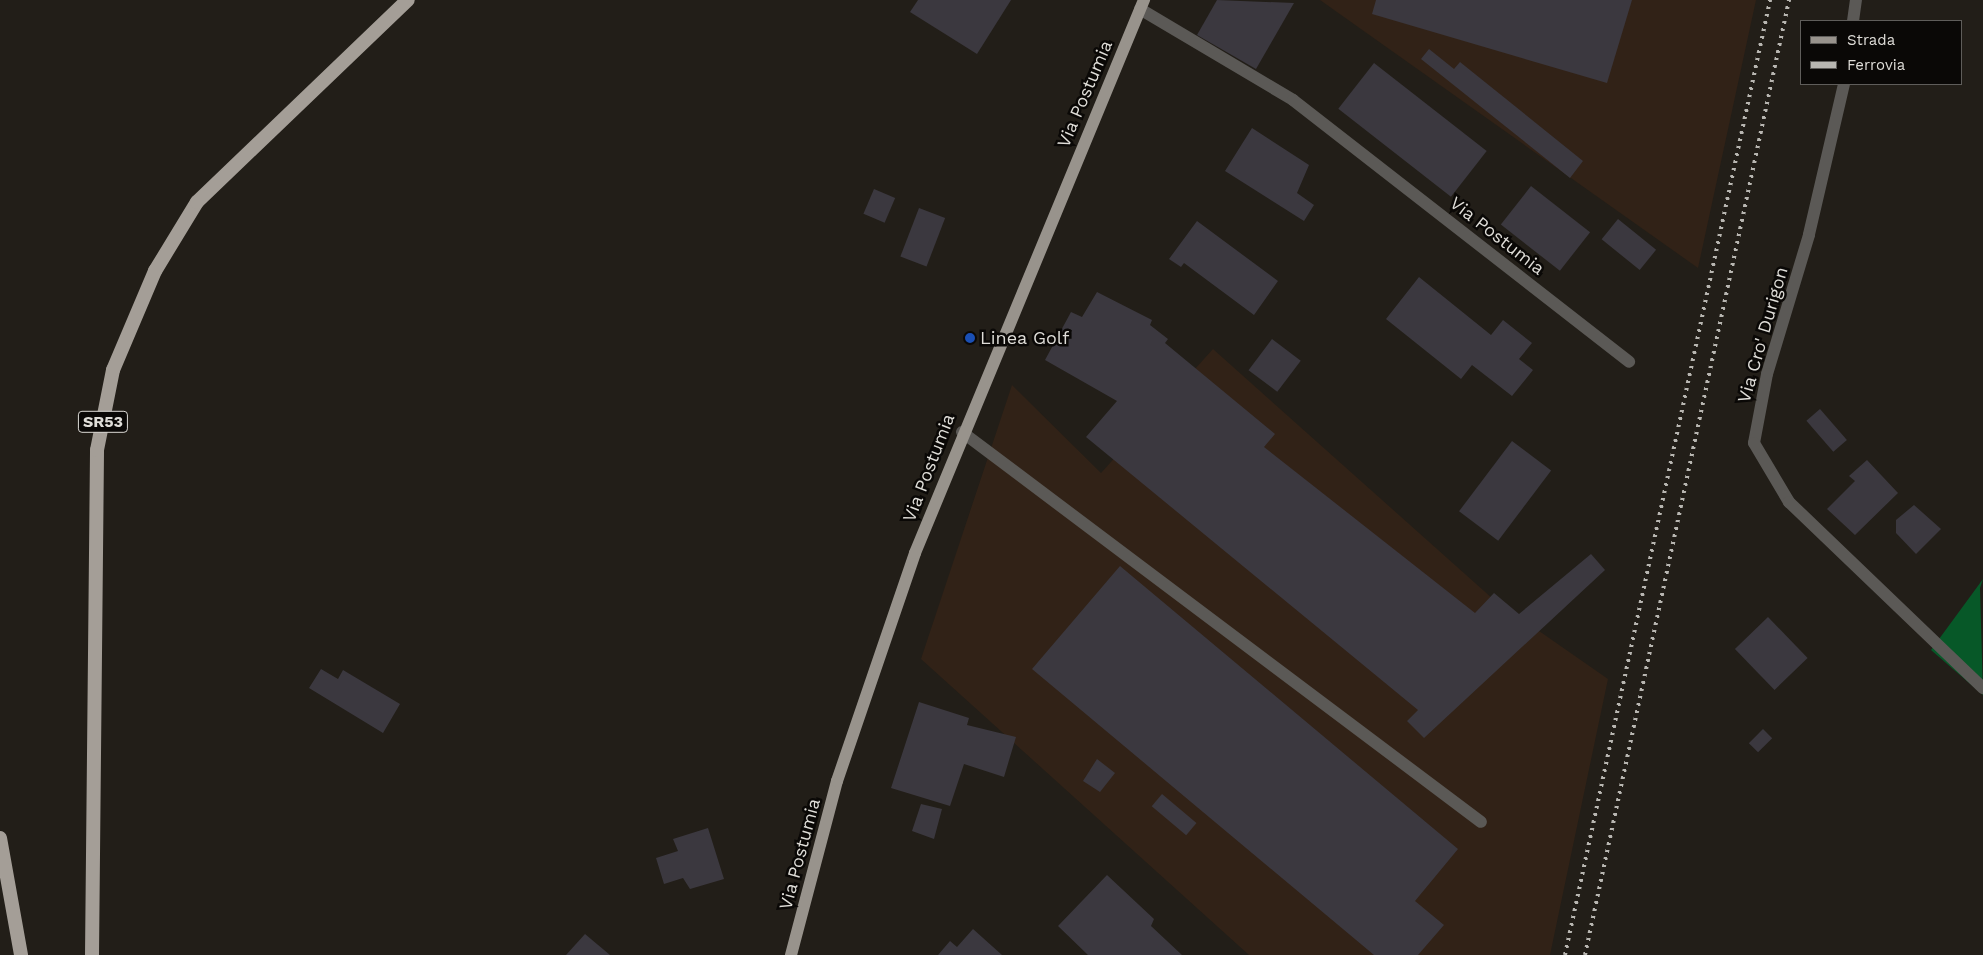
<!DOCTYPE html>
<html>
<head>
<meta charset="utf-8">
<style>
	body { margin:0 }
	#map { position:relative; width:1983px; height:955px; overflow:hidden; background:#221e18; font-family:"Work Sans",sans-serif }
	div>[style] { position:absolute }
	.industrial>* { inset:0; background:#312217 }
	.forest>* { inset:0; background:#075828 }
	.building>* { inset:0; background:#3b383f; transform-origin:0 0 }
	.service>* { height:12px; margin:-6px; padding:0 6px; transform-origin:6px; border-radius:6px; background:#5b5956 }
	.minor>* { height:12px; margin:-6px; padding:0 6px; transform-origin:6px; border-radius:6px; background:#5b5956 }
	.primary>* { height:12px; margin:-6px; padding:0 6px; transform-origin:6px; border-radius:6px; background:#98938c }
	.trunk>* { height:14px; margin:-7px; padding:0 7px; transform-origin:7px; border-radius:7px; background:#a49e97 }
	.rail>* { height:4px; margin-top:-2px; transform-origin:0; background:repeating-linear-gradient(90deg,#b8b6b1 0 2.5px,transparent 0 7.5px) }
	.dots>* { width:14px; height:14px; translate:-50% -50%; box-sizing:border-box; border:2px solid #0a0806; border-radius:50% }
	span { translate:-50% -50%; white-space:nowrap; text-align:center; line-height:1.15; -webkit-text-stroke:5px #0a0806; paint-order:stroke }
	.shield-label span { padding:1px 4px; background:#0a0806; border:1px solid; border-radius:4px; -webkit-text-stroke-width:0 }
	.shield-label { font-size:16px; color:#dfddd8; font-weight:700 }
	.street-label { font-size:18px; color:#dfddd8 }
	.poi-label { font-size:18px; color:#dfddd8 }
	.left { translate:0 -50%; text-align:left }
	.legend { position:absolute; left:1800px; top:20px; width:162px; height:65px; box-sizing:border-box; background:#0a0806; border:1px solid #5f5d5a; margin:0; padding:6px 9px; list-style:none; font-size:15px; color:#dfddd8 }
	.legend li { display:flex; align-items:center; gap:10px; height:25px }
	.legend b { width:25px; border:1px solid #5f5d5a }
</style>
</head>
<body>
<div id="map">
	<div class="industrial">
		<i style="clip-path:polygon(1320px 0,1756px 0,1698px 268px)"></i>
		<i style="clip-path:polygon(1213px 349px,1493px 599px,1608px 679px,1550px 955px,1249px 955px,921px 659px,1012px 385px,1101px 473px)"></i>
	</div>
	<div class="forest">
		<i style="clip-path:polygon(1983px 579px,1980px 588px,1983px 695px,1931px 650px)"></i>
	</div>
	<div class="building">
		<i style="clip-path:polygon(918px 0,1011px 0,977px 54px,910px 12px)"></i>
		<i style="clip-path:polygon(1217px 0,1294px 3px,1256px 69px,1197px 35px)"></i>
		<i style="clip-path:polygon(1376px 0,1632px 0,1607px 83px,1372px 14px)"></i>
		<i style="clip-path:polygon(1429px 49px,1454px 69px,1460px 62px,1583px 161px,1570px 178px,1421px 59px)"></i>
		<i style="left:1374px;top:63px;width:143px;height:58px;rotate:38deg"></i>
		<i style="clip-path:polygon(1252px 128px,1309px 165px,1297px 193px,1314px 205px,1304px 221px,1225px 171px)"></i>
		<i style="left:1531px;top:186px;width:75px;height:49px;rotate:38deg"></i>
		<i style="left:874px;top:189px;width:23px;height:27px;rotate:23deg"></i>
		<i style="left:919px;top:208px;width:28px;height:52px;rotate:21deg"></i>
		<i style="left:1618px;top:219px;width:49px;height:26px;rotate:39deg"></i>
		<i style="clip-path:polygon(1197px 221px,1278px 281px,1254px 315px,1184px 263px,1181px 267px,1169px 259px)"></i>
		<i style="clip-path:polygon(1419px 277px,1491px 335px,1503px 320px,1532px 343px,1519px 359px,1533px 370px,1512px 396px,1472px 365px,1461px 379px,1386px 319px)"></i>
		<i style="clip-path:polygon(1097px 292px,1152px 320px,1150px 325px,1168px 339px,1165px 343px,1275px 434px,1264px 447px,1475px 613px,1494px 593px,1519px 614px,1591px 554px,1605px 570px,1424px 738px,1407px 721px,1418px 710px,1086px 437px,1117px 401px,1045px 360px,1071px 312px,1082px 317px)"></i>
		<i style="left:1272px;top:339px;width:36px;height:39px;rotate:37deg"></i>
		<i style="left:1820px;top:409px;width:41px;height:18px;rotate:49deg"></i>
		<i style="left:1512px;top:441px;width:49px;height:88px;rotate:37deg"></i>
		<i style="clip-path:polygon(1867px 460px,1898px 493px,1855px 535px,1827px 509px,1855px 481px,1849px 476px)"></i>
		<i style="clip-path:polygon(1914px 505px,1941px 529px,1916px 554px,1896px 533px,1896px 520px)"></i>
		<i style="clip-path:polygon(1120px 566px,1458px 849px,1415px 901px,1444px 925px,1418px 955px,1374px 955px,1032px 669px)"></i>
		<i style="left:1768px;top:617px;width:57px;height:46px;rotate:46deg"></i>
		<i style="clip-path:polygon(321px 669px,338px 679px,343px 670px,400px 704px,383px 733px,309px 688px)"></i>
		<i style="clip-path:polygon(919px 702px,969px 718px,967px 725px,1016px 737px,1004px 777px,964px 764px,950px 806px,891px 788px)"></i>
		<i style="left:1763px;top:729px;width:13px;height:20px;rotate:45deg"></i>
		<i style="clip-path:polygon(1097px 759px,1115px 773px,1100px 792px,1083px 781px)"></i>
		<i style="left:1162px;top:794px;width:45px;height:16px;rotate:40deg"></i>
		<i style="clip-path:polygon(921px 804px,942px 809px,934px 839px,912px 831px)"></i>
		<i style="clip-path:polygon(708px 828px,724px 879px,690px 889px,683px 878px,664px 884px,656px 858px,678px 851px,673px 839px)"></i>
		<i style="clip-path:polygon(1107px 875px,1154px 919px,1151px 926px,1182px 955px,1088px 955px,1058px 926px)"></i>
		<i style="clip-path:polygon(973px 929px,1002px 955px,938px 955px,950px 941px,957px 947px)"></i>
		<i style="clip-path:polygon(585px 934px,610px 955px,566px 955px)"></i>
	</div>
	<div class="service">
		<i style="left:962px;top:432px;width:649px;rotate:36.92deg"></i>
	</div>
	<div class="minor">
		<i style="left:1140px;top:9px;width:178px;rotate:30.7deg"></i>
		<i style="left:1293px;top:100px;width:426px;rotate:37.9deg"></i>
		<i style="left:1853px;top:21px;width:21px;rotate:-82deg"></i>
		<i style="left:1844px;top:84px;width:155px;rotate:103.1deg"></i>
		<i style="left:1809px;top:235px;width:145px;rotate:106.8deg"></i>
		<i style="left:1767px;top:374px;width:70px;rotate:100.7deg"></i>
		<i style="left:1754px;top:443px;width:69px;rotate:59.3deg"></i>
		<i style="left:1789px;top:502px;width:269px;rotate:43.8deg"></i>
	</div>
	<div class="primary">
		<i style="left:791px;top:955px;width:180px;rotate:-75.2deg"></i>
		<i style="left:837px;top:781px;width:241px;rotate:-71.1deg"></i>
		<i style="left:915px;top:553px;width:599px;rotate:-67.51deg"></i>
	</div>
	<div class="trunk">
		<i style="left:0;top:838px;width:119px;rotate:79.8deg"></i>
		<i style="left:92px;top:955px;width:505px;rotate:-89.43deg"></i>
		<i style="left:97px;top:450px;width:82px;rotate:-78.7deg"></i>
		<i style="left:113px;top:370px;width:108px;rotate:-67deg"></i>
		<i style="left:155px;top:271px;width:81px;rotate:-58.7deg"></i>
		<i style="left:197px;top:202px;width:292px;rotate:-43.8deg"></i>
	</div>
	<div class="rail">
		<i style="left:1565px;top:955px;width:977px;rotate:-77.88deg"></i>
		<i style="left:1585px;top:955px;width:977px;rotate:-77.94deg"></i>
	</div>
	<div class="dots">
		<i style="left:970px;top:338px;background:#1a4fb4"></i>
	</div>
	<div class="shield-label">
		<span style="left:103px;top:422px">SR53</span>
	</div>
	<div class="street-label">
		<span style="left:1085px;top:94px;rotate:-67deg">Via Postumia</span>
		<span style="left:1497px;top:236px;rotate:38deg">Via Postumia</span>
		<span style="left:1763px;top:335px;rotate:-74deg">Via Cro' Durigon</span>
		<span style="left:929px;top:468px;rotate:-69deg">Via Postumia</span>
		<span style="left:800px;top:854px;rotate:-75deg">Via Postumia</span>
	</div>
	<div class="poi-label">
		<span class="left" style="left:980px;top:338px">Linea Golf</span>
	</div>
	<ul class="legend">
	<li><b style="height:6px;background:#98938c"></b>Strada</li>
	<li><b style="height:6px;background:#b8b6b1"></b>Ferrovia</li>
	</ul>
</div>
</body>
</html>
